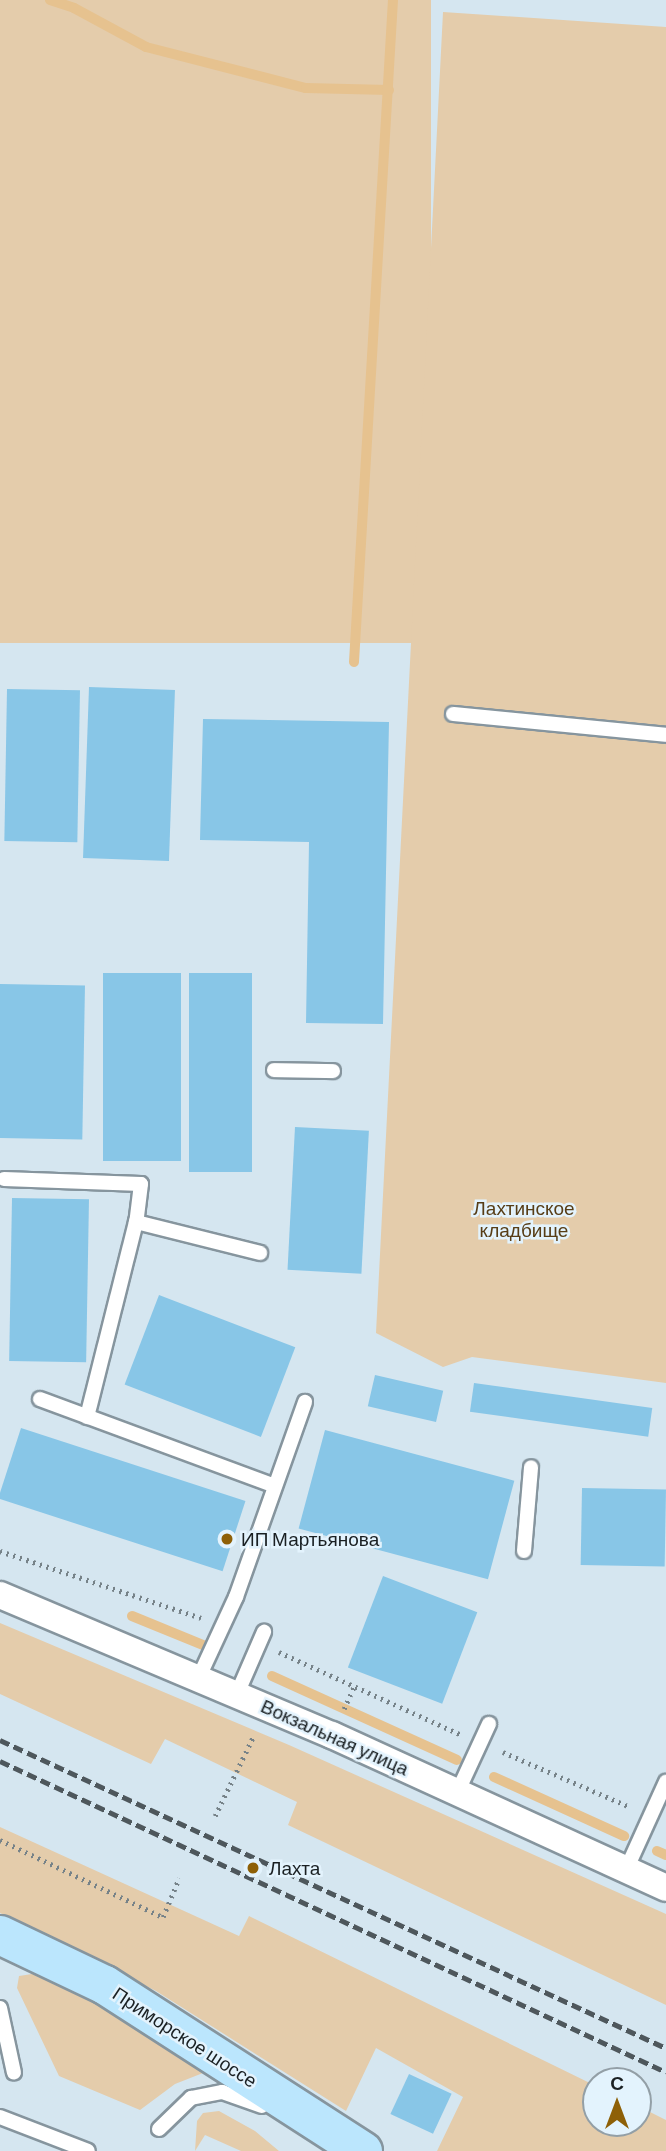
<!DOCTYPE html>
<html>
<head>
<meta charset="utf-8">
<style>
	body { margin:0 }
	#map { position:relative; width:666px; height:2151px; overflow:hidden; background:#d5e6f0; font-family:Barlow,sans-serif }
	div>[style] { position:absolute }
	.green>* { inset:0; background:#e4ccab; transform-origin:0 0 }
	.stream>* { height:10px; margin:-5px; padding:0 5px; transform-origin:5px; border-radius:5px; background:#e6c28f }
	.building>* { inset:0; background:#88c6e7; transform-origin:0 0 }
	.path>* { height:4.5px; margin-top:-2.25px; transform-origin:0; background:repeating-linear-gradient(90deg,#768288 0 2px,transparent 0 7px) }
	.roads { filter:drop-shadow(2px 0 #86959e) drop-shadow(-2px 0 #86959e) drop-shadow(0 2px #86959e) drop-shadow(0 -2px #86959e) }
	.service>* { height:14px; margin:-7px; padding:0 7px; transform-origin:7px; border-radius:7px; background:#fff }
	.minor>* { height:26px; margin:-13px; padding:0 13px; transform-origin:13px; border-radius:13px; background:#fff }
	.primary>* { height:38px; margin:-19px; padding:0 19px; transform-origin:19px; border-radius:19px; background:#bbe6fd }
	.rail>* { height:5px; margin-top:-2.5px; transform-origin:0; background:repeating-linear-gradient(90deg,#4e575c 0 10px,transparent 0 15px) }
	.dots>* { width:19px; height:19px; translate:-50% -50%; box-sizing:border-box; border:4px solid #e3f3fd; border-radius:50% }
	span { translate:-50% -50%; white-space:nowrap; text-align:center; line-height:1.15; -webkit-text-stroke:5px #e3f3fd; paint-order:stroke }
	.park-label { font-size:19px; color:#573d16 }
	.poi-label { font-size:19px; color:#1a2023 }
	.left { translate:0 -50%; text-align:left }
	.street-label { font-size:19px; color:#1a2023 }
	.north { position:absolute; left:582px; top:2067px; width:70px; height:70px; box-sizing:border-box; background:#e3f3fd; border:2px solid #939fa6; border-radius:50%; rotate:0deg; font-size:19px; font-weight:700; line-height:28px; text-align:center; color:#1a2023 }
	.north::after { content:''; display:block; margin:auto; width:24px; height:32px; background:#8e6007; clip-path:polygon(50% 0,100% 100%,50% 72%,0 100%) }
</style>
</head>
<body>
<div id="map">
	<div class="green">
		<i style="left:0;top:0;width:431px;height:643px"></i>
		<i style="clip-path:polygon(443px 12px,666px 27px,666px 1383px,472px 1357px,443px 1367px,376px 1333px)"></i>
		<i style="clip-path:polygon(0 1623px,289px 1745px,666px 1914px,666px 2005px,288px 1825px,297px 1802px,165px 1739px,151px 1764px,0 1694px)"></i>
		<i style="clip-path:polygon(0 1827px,239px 1936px,249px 1916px,596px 2086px,596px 2123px,638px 2123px,638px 2106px,666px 2120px,666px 2151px,437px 2151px,463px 2097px,376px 2048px,346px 2111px,156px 1991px,0 1913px)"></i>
		<i style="clip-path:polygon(32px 1974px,60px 1980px,153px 2034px,203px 2073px,175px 2084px,140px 2110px,59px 2076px,17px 1988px,19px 1976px)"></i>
		<i style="clip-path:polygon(219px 2111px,255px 2131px,279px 2151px,241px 2151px,205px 2135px,195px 2151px,197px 2121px,203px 2113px)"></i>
	</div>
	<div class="stream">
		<i style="left:50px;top:0;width:25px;rotate:18deg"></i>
		<i style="left:74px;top:8px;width:82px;rotate:28.4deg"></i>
		<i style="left:146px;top:47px;width:165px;rotate:14.4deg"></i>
		<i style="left:306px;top:88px;width:83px;rotate:1.4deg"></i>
		<i style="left:354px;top:662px;width:663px;rotate:-86.63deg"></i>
		<i style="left:132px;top:1616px;width:77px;rotate:22.2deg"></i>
		<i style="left:272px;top:1676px;width:203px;rotate:24.4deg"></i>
		<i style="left:494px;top:1777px;width:143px;rotate:24.4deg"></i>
		<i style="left:657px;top:1851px;width:10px;rotate:24deg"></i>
	</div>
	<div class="building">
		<i style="left:89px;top:687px;width:86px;height:171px;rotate:2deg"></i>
		<i style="left:7px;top:689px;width:73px;height:152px;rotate:1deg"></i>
		<i style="clip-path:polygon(203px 719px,389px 722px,383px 1024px,306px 1023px,309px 842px,200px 840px)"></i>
		<i style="left:103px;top:973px;width:78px;height:188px"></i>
		<i style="left:189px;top:973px;width:63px;height:199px"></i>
		<i style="left:0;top:984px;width:85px;height:154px;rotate:1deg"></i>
		<i style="left:295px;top:1127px;width:74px;height:143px;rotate:3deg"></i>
		<i style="left:12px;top:1198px;width:77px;height:163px;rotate:1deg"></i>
		<i style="left:159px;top:1295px;width:146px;height:96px;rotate:21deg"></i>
		<i style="left:375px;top:1375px;width:70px;height:32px;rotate:13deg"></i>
		<i style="left:474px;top:1383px;width:180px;height:29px;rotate:8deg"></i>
		<i style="left:21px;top:1428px;width:236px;height:74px;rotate:18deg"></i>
		<i style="left:325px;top:1430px;width:196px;height:102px;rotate:15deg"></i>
		<i style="left:582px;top:1488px;width:84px;height:77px;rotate:1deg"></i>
		<i style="left:383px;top:1576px;width:101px;height:98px;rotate:21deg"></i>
		<i style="left:409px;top:2074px;width:47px;height:44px;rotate:25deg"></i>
	</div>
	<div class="path">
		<i style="left:0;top:1551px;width:212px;rotate:18.4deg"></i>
		<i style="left:279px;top:1652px;width:199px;rotate:24.4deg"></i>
		<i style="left:344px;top:1709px;width:24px;rotate:-66deg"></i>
		<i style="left:503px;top:1752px;width:138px;rotate:23.4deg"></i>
		<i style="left:215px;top:1816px;width:90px;rotate:-64.3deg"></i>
		<i style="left:0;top:1840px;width:180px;rotate:25.3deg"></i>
		<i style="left:163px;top:1917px;width:42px;rotate:-67.7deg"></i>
	</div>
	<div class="roads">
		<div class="service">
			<i style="left:453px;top:714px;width:214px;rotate:5.6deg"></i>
			<i style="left:274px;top:1070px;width:59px;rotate:1deg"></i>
			<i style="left:4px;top:1179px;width:137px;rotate:2.1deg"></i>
			<i style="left:141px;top:1184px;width:38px;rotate:97deg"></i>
			<i style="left:40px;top:1399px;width:248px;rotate:20.3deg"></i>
			<i style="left:87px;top:1417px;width:201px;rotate:-75.9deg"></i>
			<i style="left:136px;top:1222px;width:128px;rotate:14deg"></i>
			<i style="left:524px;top:1551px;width:84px;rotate:-85.2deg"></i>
			<i style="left:199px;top:1677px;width:88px;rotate:-65.2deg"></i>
			<i style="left:236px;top:1597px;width:207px;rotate:-70.5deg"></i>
			<i style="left:237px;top:1694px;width:68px;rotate:-66.5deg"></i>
			<i style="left:458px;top:1791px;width:74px;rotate:-65.2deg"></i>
			<i style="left:626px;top:1870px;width:97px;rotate:-65.6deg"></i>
			<i style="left:0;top:2008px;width:66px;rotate:77.8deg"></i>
			<i style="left:0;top:2117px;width:94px;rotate:21.1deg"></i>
			<i style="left:159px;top:2129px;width:45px;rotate:-44.1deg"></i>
			<i style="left:191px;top:2098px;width:32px;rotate:-11deg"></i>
			<i style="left:222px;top:2092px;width:42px;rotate:19.3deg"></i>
		</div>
		<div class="minor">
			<i style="left:0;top:1595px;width:360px;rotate:22.9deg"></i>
			<i style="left:332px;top:1735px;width:367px;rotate:24.6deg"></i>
		</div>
		<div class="primary">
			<i style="left:0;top:1935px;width:116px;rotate:25.5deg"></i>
			<i style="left:105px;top:1985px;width:307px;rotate:32.8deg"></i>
		</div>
	</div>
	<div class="rail">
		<i style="left:0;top:1740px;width:734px;rotate:24.82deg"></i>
		<i style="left:0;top:1761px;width:735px;rotate:25.03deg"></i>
	</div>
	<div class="dots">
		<i style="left:227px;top:1539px;background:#8e6007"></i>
		<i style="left:253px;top:1868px;background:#8e6007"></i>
	</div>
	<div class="park-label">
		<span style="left:524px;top:1219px">Лахтинское<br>кладбище</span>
	</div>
	<div class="poi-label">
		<span class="left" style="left:241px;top:1539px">ИП Мартьянова</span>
		<span class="left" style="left:269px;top:1868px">Лахта</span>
	</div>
	<div class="street-label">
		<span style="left:335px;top:1737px;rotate:24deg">Вокзальная улица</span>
		<span style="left:185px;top:2037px;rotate:33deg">Приморское шоссе</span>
	</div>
	<div class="north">С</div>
</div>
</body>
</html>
